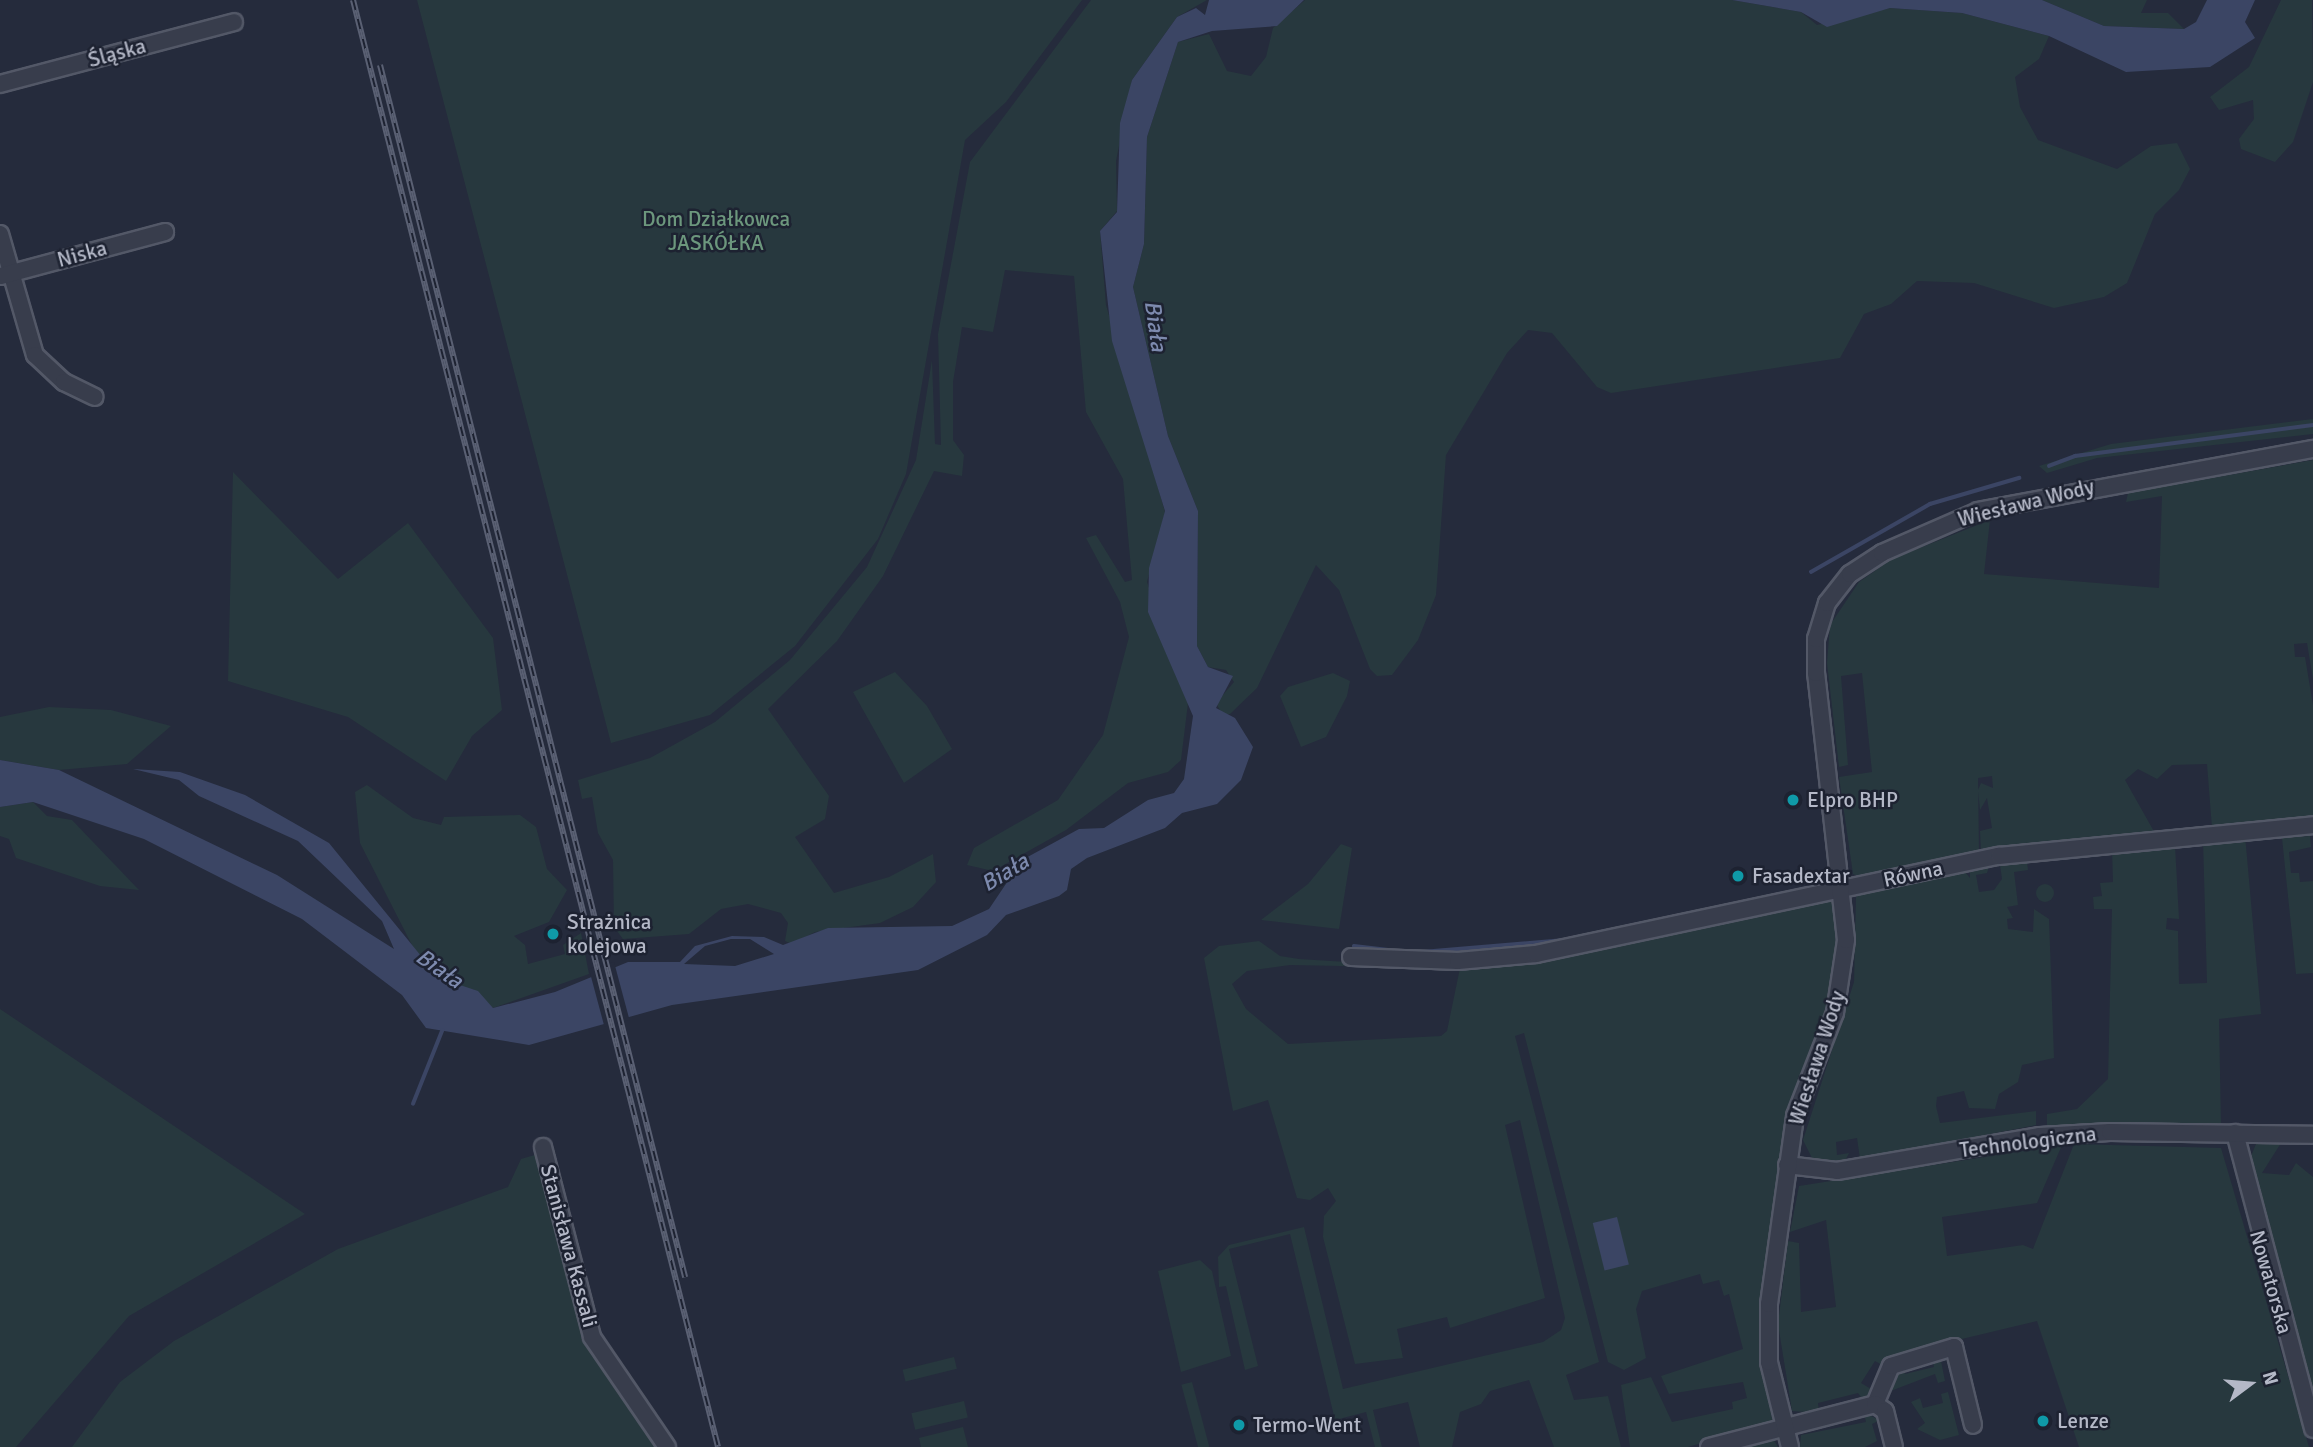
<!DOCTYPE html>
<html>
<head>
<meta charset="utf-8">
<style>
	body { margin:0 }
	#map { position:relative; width:2313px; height:1447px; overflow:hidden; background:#252b3c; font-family:Signika,sans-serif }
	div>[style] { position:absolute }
	.green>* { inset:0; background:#27383e; transform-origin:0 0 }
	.round { border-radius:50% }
	.water>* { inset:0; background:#3b4564; transform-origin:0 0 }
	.pier>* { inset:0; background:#252b3c; transform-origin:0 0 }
	.stream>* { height:3.5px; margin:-1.75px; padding:0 1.75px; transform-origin:1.75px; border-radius:1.75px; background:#3b4564 }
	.roads { filter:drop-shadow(2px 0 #535867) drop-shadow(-2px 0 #535867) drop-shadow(0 2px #535867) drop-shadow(0 -2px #535867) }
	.minor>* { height:16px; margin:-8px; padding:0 8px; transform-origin:8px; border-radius:8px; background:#383d4c }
	.rail>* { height:6px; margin-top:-3px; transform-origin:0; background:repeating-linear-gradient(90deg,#1d2231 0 10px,#5a6073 0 20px); box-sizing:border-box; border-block:2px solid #5a6073 }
	.dots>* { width:19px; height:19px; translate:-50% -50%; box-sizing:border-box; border:4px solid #1d2231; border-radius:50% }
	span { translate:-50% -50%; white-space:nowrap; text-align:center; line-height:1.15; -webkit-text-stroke:5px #1d2231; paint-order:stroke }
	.street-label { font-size:21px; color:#b4b8c7 }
	.park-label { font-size:21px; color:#6c977d }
	.poi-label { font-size:21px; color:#b4b8c7 }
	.left { translate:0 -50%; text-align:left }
	.water-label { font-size:23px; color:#7d8aae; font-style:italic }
	.north { position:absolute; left:2215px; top:1349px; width:70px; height:70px; -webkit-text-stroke:5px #1d2231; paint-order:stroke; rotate:74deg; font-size:19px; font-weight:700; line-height:28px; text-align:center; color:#b4b8c7 }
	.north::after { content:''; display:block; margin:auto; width:24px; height:32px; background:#b4b8c7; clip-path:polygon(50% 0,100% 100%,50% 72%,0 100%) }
</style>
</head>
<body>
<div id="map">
	<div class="green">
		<i style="clip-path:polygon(417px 0,1082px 0,1006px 102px,965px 140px,906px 474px,878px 539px,795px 646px,710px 715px,611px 743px)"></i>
		<i style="clip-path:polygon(1091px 0,1207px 0,1177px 17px,1132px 80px,1116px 161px,1117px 211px,1100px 231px,1106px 305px,1165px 512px,1147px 582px,1188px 703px,1181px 760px,1168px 772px,1128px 783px,1066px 830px,993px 871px,967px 865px,974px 848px,1058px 800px,1103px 735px,1129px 637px,1120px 602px,1086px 538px,1096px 535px,1125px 582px,1132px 580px,1123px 479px,1086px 412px,1074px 276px,1005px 270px,993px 332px,962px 327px,953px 382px,953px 440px,964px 455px,962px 476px,934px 471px,883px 576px,837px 641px,768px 709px,829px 796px,825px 819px,795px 837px,834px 893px,889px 877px,933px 854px,936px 882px,913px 907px,880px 923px,815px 932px,792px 944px,785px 941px,788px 923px,781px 913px,748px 904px,721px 909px,689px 934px,623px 939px,614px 927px,613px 860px,598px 833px,592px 797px,582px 799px,578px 780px,650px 758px,715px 722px,790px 660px,867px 567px,916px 460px,932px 360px,935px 444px,941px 445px,938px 334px,970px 162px)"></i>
		<i style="clip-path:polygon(1305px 0,1732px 0,1801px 12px,1817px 25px,1890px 8px,1962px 13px,2049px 36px,2039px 59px,2015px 77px,2020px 107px,2038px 140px,2117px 169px,2151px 146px,2177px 143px,2190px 169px,2179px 190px,2155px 214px,2127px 283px,2104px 297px,2054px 308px,1974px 283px,1917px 281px,1891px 304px,1864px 314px,1840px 358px,1611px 393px,1597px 387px,1552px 333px,1528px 330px,1507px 353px,1446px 455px,1436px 595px,1418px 640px,1392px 675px,1377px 676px,1370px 669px,1339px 590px,1316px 565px,1257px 688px,1230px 714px,1222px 714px,1216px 703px,1234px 682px,1226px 670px,1208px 667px,1197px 646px,1198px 511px,1168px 436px,1133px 287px,1144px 244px,1147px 137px,1178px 42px,1209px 34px,1227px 71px,1251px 76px,1266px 57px,1273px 28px)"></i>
		<i style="clip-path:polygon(2042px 0,2147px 0,2141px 13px,2168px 13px,2184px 29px,2104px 26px)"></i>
		<i style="clip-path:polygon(2281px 0,2312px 0,2313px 82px,2293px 142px,2275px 162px,2241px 149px,2239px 139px,2254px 119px,2253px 100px,2219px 110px,2210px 97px,2249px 67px)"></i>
		<i style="clip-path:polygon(2313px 419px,2313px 434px,2097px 458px,2047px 473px,2039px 466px,2111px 444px)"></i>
		<i style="clip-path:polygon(2313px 460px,2313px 679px,2307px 643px,2294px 644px,2295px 657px,2305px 657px,2313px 705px,2313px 820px,2212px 828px,2207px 764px,2172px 765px,2157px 779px,2138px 769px,2125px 780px,2156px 835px,1981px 852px,1980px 831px,1992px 828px,1987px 798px,1980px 810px,1978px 790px,1981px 783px,1993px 788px,1992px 776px,1978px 778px,1979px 853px,1865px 879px,1853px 874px,1839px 777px,1872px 772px,1862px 673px,1841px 676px,1848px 765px,1839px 767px,1827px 663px,1830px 625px,1859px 582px,1892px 559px,1990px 520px,1984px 574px,2159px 588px,2162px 496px,2126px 502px,2128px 493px)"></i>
		<i style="clip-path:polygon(233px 472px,338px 579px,408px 523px,493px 638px,502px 710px,472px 736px,446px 781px,348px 717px,228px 681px)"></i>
		<i style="clip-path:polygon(895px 672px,927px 706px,952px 749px,904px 783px,853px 692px)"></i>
		<i style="clip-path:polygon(1333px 673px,1350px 681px,1347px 696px,1326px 737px,1301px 747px,1280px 696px,1288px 687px)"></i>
		<i style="clip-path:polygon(49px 707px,111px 710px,171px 726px,127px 764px,59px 770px,0 760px,0 717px)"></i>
		<i style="clip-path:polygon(367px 785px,413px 818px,441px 825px,444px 817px,520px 815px,536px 827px,547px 869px,567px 890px,549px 922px,514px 936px,525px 945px,528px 964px,565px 954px,563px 945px,581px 933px,589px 974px,493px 1008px,473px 989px,458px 989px,439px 978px,416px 953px,360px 843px,355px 792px)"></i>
		<i style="clip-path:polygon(33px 802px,47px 816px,72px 820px,139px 890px,100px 886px,16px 858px,9px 839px,0 836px,0 807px)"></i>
		<i style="clip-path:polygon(2245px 835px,2261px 1014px,2219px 1019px,2221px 1125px,2047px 1126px,2047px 1114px,2077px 1109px,2108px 1079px,2112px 909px,2094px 909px,2093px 897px,2102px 896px,2100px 883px,2113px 882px,2112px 850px,2175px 845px,2179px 919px,2167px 918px,2166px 929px,2178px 931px,2179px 984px,2207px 983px,2203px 840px)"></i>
		<i style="clip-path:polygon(2310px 836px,2311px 847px,2289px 852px,2291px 873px,2299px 873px,2300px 882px,2313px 881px,2313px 973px,2296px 974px,2282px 838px)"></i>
		<i style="clip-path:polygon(1341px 844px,1352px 848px,1339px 929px,1261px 920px,1308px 884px)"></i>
		<i style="clip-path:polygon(1991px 860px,1987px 873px,1976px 875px,1979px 892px,1994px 890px,2002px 879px,2000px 865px,2027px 861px,2028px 870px,2014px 872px,2018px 905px,2007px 907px,2013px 918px,2007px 919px,2008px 929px,2033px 932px,2034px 909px,2049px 919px,2054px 1058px,2022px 1065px,2018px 1082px,1999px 1094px,1995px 1109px,1969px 1108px,1964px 1091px,1937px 1097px,1936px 1106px,1940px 1123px,2036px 1111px,2036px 1125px,1860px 1159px,1857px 1138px,1836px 1142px,1837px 1155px,1849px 1153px,1845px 1161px,1814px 1162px,1803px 1140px,1854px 982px,1856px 897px,1867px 888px,1961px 867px,1970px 878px,1970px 864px)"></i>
		<i class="round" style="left:2036px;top:884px;width:18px;height:18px"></i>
		<i style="clip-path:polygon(1834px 900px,1839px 946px,1827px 1012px,1786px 1120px,1761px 1295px,1762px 1363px,1773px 1422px,1688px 1447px,1630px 1447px,1621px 1385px,1651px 1377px,1672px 1422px,1733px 1409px,1732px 1402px,1747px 1398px,1743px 1382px,1669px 1394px,1661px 1376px,1743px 1349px,1729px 1294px,1724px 1296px,1719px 1280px,1703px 1284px,1700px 1274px,1642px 1291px,1636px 1309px,1646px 1358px,1624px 1370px,1608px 1362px,1524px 1033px,1515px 1036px,1599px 1362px,1566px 1375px,1574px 1400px,1608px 1396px,1621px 1447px,1554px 1447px,1529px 1380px,1490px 1391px,1481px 1404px,1460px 1412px,1452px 1447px,1420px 1447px,1408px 1402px,1373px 1410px,1382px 1447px,1375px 1447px,1366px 1412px,1335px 1420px,1290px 1234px,1229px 1249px,1258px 1366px,1245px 1370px,1226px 1286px,1219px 1287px,1218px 1257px,1229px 1245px,1304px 1227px,1343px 1389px,1543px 1342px,1561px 1330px,1565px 1318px,1520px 1120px,1505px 1125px,1545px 1298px,1450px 1328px,1447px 1317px,1397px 1329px,1403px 1358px,1355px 1364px,1323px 1237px,1324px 1216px,1336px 1201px,1328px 1188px,1310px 1200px,1297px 1198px,1268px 1100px,1233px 1111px,1204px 958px,1219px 946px,1259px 941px,1280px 956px,1299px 959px,1443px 968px,1290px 965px,1247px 971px,1232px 984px,1246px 1009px,1288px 1044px,1441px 1036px,1447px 1031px,1460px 968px)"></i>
		<i style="clip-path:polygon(0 1009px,305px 1214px,129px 1316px,16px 1447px,0 1447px)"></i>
		<i style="clip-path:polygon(2281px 1143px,2262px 1173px,2289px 1175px,2296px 1163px,2313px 1177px,2313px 1402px,2249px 1161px,2256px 1144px)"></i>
		<i style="clip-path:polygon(2074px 1144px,2221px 1148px,2309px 1447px,2079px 1447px,2037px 1321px,1899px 1354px,1884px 1366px,1875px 1361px,1861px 1383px,1871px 1389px,1864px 1401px,1858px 1393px,1818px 1403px,1819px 1413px,1792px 1411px,1778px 1324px,1788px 1241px,1799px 1243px,1801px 1312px,1836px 1307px,1826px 1220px,1790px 1232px,1799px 1186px,2062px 1145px,2037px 1203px,1942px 1217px,1947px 1256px,2023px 1245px,2033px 1249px)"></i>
		<i style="clip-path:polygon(538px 1154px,586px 1333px,663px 1447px,72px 1447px,120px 1382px,174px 1341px,338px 1249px,508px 1187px,521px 1159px)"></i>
		<i style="clip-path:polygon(1200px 1260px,1212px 1271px,1231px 1356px,1181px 1372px,1158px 1271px)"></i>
		<i style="clip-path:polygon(1940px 1356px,1945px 1381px,1938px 1383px,1935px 1374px,1888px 1392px,1886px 1383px,1903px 1365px,1905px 1374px,1934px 1367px,1932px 1358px)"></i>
		<i style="left:954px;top:1357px;width:12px;height:53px;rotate:76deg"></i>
		<i style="left:1192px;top:1382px;width:67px;height:11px;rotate:75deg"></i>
		<i style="clip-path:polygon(1948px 1392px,1959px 1435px,1940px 1440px,1917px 1429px,1925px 1423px,1911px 1402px,1920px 1398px,1923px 1408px,1943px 1403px,1941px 1394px)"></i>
		<i style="left:964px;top:1401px;width:17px;height:54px;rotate:77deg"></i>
		<i style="clip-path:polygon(1864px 1413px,1880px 1420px,1872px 1424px,1877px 1441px,1865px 1447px,1800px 1447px,1801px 1435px,1866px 1422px)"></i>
		<i style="clip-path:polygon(963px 1427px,968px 1447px,921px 1447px,919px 1438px)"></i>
		<i style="clip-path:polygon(1772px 1437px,1778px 1447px,1730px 1447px)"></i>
	</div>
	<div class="water">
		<i style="clip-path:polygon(evenodd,1209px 0,1304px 0,1277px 26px,1212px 31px,1178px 42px,1147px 137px,1144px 244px,1133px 287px,1168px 436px,1198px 511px,1197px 646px,1208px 667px,1233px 676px,1216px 708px,1235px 718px,1253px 747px,1241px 780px,1217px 804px,1182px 813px,1165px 828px,1087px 858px,1071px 869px,1067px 890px,1059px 896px,1006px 915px,987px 935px,918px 970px,672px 1005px,529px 1045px,426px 1028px,402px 995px,302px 919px,144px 839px,33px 802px,0 807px,0 760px,59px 770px,277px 875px,394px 949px,382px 921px,298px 841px,199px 796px,179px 780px,133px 769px,180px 772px,245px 795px,329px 843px,439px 978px,478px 991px,493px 1008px,555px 992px,628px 962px,680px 962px,695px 946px,732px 936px,764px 937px,783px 945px,828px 928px,952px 926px,989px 909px,1022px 860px,1079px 829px,1104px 828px,1148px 800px,1174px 793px,1184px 779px,1193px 716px,1148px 612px,1149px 568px,1165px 511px,1112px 341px,1100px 231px,1117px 212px,1120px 123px,1132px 80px,1177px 17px,1196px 8px,1205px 15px,1209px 0,731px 939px,750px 939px,774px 954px,735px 966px,684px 964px,705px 946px,731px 939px)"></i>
		<i style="clip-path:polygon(1732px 0,2042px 0,2104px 26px,2184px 29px,2196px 22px,2207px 0,2255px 0,2245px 22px,2255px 38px,2210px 67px,2126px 72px,2049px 36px,1962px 13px,1890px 8px,1827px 27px,1801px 12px)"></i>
		<i style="left:1617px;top:1217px;width:49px;height:25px;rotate:76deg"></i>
	</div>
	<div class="pier">
		<i style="left:614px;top:962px;width:60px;height:26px;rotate:75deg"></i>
	</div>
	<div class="stream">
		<i style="left:2049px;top:466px;width:28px;rotate:-21deg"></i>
		<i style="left:2075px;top:456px;width:240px;rotate:-7.4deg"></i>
		<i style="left:1811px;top:572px;width:137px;rotate:-29.7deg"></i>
		<i style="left:1930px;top:504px;width:93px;rotate:-16.3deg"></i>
		<i style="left:1354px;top:946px;width:43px;rotate:6.6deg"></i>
		<i style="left:1422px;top:952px;width:143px;rotate:-4.8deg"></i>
		<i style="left:413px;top:1104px;width:79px;rotate:-68.3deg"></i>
	</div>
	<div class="roads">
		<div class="minor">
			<i style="left:0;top:84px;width:242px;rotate:-14.8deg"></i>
			<i style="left:0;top:234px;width:126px;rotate:73.9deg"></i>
			<i style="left:35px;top:355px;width:40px;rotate:43deg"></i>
			<i style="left:64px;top:382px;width:34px;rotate:26deg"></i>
			<i style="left:1px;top:276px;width:170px;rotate:-15deg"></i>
			<i style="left:1351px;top:957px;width:107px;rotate:2.1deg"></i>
			<i style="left:1458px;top:961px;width:78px;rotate:-5.1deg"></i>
			<i style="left:1536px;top:954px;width:473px;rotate:-12deg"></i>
			<i style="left:1999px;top:856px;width:316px;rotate:-5.6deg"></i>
			<i style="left:2235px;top:1133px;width:306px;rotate:75.2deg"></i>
			<i style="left:543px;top:1147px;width:196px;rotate:75.5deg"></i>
			<i style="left:592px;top:1337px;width:133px;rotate:55.7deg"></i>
			<i style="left:1787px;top:1165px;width:50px;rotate:6.8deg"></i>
			<i style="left:1837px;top:1171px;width:206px;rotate:-9.8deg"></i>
			<i style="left:2040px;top:1136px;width:70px;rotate:-3.3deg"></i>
			<i style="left:2110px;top:1132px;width:203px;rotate:0.8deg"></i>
			<i style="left:1875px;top:1404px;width:41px;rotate:-67.2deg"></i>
			<i style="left:1891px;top:1366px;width:66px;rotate:-16.8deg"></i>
			<i style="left:1954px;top:1347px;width:80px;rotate:76.3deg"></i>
			<i style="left:1709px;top:1447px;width:171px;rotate:-14.5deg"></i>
			<i style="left:1875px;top:1404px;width:12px;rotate:35deg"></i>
			<i style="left:1885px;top:1411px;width:37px;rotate:76deg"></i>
			<i style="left:1790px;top:1447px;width:88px;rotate:-103.9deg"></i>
			<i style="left:1769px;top:1362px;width:58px;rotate:-90deg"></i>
			<i style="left:1769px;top:1304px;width:190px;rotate:-82.1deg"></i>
			<i style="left:1795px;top:1116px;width:110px;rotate:-68.8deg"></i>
			<i style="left:1835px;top:1013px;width:74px;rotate:-81.4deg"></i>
			<i style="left:1846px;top:940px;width:269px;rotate:-96.4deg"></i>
			<i style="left:1816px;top:673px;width:34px;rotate:-90deg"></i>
			<i style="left:1816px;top:639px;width:38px;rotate:-73deg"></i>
			<i style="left:1827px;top:603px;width:37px;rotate:-52deg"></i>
			<i style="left:1850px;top:574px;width:38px;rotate:-33deg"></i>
			<i style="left:1882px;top:553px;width:105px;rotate:-23.6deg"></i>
			<i style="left:1978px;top:511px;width:341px;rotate:-10.5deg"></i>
		</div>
	</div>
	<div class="rail">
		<i style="left:353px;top:0;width:1492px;rotate:75.84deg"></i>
		<i style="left:380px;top:65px;width:1250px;rotate:75.87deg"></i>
	</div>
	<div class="dots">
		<i style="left:1793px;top:800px;background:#0f9aa8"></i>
		<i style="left:1738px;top:876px;background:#0f9aa8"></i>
		<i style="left:553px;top:934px;background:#0f9aa8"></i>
		<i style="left:2043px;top:1421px;background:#0f9aa8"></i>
		<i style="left:1239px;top:1425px;background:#0f9aa8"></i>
	</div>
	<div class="street-label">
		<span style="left:117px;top:53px;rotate:-15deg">Śląska</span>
		<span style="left:82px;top:254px;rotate:-15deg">Niska</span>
		<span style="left:2026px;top:503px;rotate:-14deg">Wiesława Wody</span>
		<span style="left:1913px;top:874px;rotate:-12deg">Równa</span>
		<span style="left:1817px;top:1058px;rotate:-72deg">Wiesława Wody</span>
		<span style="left:2028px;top:1142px;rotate:-7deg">Technologiczna</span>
		<span style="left:569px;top:1246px;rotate:75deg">Stanisława Kassali</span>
		<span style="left:2271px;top:1282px;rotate:74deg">Nowatorska</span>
	</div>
	<div class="park-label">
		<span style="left:716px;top:231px">Dom Działkowca<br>JASKÓŁKA</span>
	</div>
	<div class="poi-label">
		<span class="left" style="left:1807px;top:800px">Elpro BHP</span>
		<span class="left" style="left:1752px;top:876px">Fasadextar</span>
		<span class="left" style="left:567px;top:934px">Strażnica<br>kolejowa</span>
		<span class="left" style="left:2057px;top:1421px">Lenze</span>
		<span class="left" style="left:1253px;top:1425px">Termo-Went</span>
	</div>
	<div class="water-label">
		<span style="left:1155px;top:326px;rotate:82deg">Biała</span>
		<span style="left:1005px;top:873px;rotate:-32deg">Biała</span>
		<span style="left:439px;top:969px;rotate:35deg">Biała</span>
	</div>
	<div class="north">N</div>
</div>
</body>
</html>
